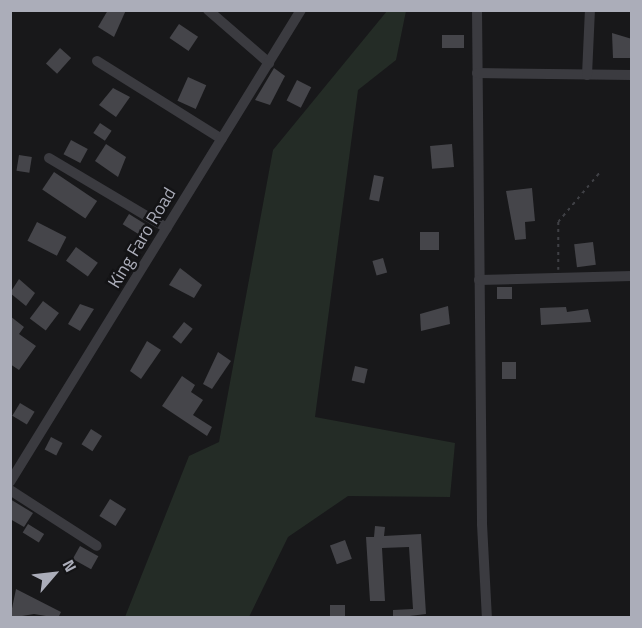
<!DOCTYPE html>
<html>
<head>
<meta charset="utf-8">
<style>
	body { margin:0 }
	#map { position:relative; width:642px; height:628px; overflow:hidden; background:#18181a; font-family:"Titillium Web",sans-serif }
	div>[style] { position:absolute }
	.green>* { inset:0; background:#242c26 }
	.building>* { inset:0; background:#45454a; transform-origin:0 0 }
	.path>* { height:1.5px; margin-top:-0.75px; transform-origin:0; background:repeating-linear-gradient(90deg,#3f4045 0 3px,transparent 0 7.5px) }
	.minor>* { height:10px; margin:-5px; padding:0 5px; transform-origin:5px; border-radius:5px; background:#3b3b40 }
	span { translate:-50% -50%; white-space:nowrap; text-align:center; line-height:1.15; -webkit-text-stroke:5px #131315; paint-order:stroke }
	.street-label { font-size:18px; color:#abadb9 }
	.frame { position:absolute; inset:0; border:12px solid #abadb9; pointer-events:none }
	.north { position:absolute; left:24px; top:544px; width:60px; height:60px; -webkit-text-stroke:4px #131315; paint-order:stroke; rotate:62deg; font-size:16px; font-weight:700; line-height:24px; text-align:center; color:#abadb9 }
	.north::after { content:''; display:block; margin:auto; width:21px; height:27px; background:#abadb9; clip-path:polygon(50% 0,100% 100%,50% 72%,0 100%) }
</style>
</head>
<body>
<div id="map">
	<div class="green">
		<i style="clip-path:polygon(387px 11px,406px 11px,396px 60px,358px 90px,315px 417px,455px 443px,450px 497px,348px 496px,288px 537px,249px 617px,125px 617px,189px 456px,219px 442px,273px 150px)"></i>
	</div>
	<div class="building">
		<i style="clip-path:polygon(108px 10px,126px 10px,114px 37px,98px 27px)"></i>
		<i style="left:179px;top:24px;width:23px;height:17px;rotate:34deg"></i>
		<i style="clip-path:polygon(612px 33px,632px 39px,632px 58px,613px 58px)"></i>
		<i style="left:442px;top:35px;width:22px;height:13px"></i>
		<i style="left:60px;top:48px;width:15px;height:21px;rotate:42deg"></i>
		<i style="clip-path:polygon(274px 68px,285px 76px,270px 105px,255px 100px)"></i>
		<i style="left:188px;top:77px;width:20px;height:26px;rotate:24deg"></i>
		<i style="left:297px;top:80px;width:16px;height:23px;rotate:27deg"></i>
		<i style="clip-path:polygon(113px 88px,130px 97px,116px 117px,99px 105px)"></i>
		<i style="left:100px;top:123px;width:14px;height:12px;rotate:34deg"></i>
		<i style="left:71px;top:140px;width:19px;height:16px;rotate:28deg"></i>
		<i style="clip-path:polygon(106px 144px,126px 157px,118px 177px,95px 161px)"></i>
		<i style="left:452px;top:144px;width:23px;height:22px;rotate:85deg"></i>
		<i style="left:19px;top:155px;width:13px;height:16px;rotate:9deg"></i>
		<i style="left:54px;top:172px;width:52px;height:21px;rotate:34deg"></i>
		<i style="left:374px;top:175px;width:10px;height:25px;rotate:11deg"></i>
		<i style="clip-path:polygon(532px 188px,535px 221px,525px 222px,526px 239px,515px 240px,506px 191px)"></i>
		<i style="left:129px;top:214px;width:19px;height:12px;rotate:32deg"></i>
		<i style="left:37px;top:222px;width:33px;height:21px;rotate:27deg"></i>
		<i style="left:420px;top:232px;width:19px;height:18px"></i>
		<i style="left:593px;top:242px;width:23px;height:19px;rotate:83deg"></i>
		<i style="left:76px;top:247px;width:27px;height:17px;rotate:36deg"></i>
		<i style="left:383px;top:258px;width:15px;height:11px;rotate:74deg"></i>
		<i style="clip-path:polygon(180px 268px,202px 285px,194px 298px,169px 285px)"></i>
		<i style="clip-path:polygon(19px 279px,35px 293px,26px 306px,10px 293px)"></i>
		<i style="left:497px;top:287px;width:15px;height:12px"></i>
		<i style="left:43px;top:301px;width:20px;height:22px;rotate:37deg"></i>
		<i style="clip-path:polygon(80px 304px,94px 309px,80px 331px,68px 324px)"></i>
		<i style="clip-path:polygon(448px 306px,450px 324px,421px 331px,420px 314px)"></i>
		<i style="clip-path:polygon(566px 307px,567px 312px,588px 309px,591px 322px,541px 325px,540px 308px)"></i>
		<i style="clip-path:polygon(10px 316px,24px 327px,19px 334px,36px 346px,19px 370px,10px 364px)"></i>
		<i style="left:184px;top:322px;width:11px;height:19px;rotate:38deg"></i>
		<i style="clip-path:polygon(147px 341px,161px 350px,141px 379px,130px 371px)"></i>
		<i style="clip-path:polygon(218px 352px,231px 361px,212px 389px,203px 384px)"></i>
		<i style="left:502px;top:362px;width:14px;height:17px"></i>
		<i style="left:355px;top:366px;width:13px;height:15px;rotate:13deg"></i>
		<i style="clip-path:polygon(182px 376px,195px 385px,191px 392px,203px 400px,193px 415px,212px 427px,207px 436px,162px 406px)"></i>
		<i style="left:20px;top:403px;width:17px;height:15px;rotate:31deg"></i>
		<i style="left:91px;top:429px;width:13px;height:18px;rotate:32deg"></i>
		<i style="left:51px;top:437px;width:13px;height:14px;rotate:27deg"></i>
		<i style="clip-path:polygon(10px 499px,33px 513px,24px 527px,10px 519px)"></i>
		<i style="left:110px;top:499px;width:19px;height:20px;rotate:32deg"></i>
		<i style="left:28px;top:524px;width:19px;height:10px;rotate:32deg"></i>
		<i style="clip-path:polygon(375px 526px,385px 527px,384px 536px,421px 534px,426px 614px,393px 618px,393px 610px,413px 609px,409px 547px,382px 548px,385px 601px,370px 601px,366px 537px,374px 537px)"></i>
		<i style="left:345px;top:540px;width:20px;height:16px;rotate:70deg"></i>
		<i style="left:80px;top:546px;width:21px;height:15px;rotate:29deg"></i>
		<i style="clip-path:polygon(16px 589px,61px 612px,58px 618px,34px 614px,10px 618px)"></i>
		<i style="left:330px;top:605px;width:15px;height:11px"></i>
	</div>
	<div class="path">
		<i style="left:558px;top:270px;width:48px;rotate:-90deg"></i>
		<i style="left:558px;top:222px;width:67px;rotate:-49.9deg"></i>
	</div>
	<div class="minor">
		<i style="left:208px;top:10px;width:81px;rotate:41deg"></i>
		<i style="left:477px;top:10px;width:514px;rotate:89.44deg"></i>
		<i style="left:482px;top:524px;width:94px;rotate:87deg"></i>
		<i style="left:97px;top:61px;width:147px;rotate:32deg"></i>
		<i style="left:477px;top:73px;width:155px;rotate:0.7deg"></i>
		<i style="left:587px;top:75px;width:65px;rotate:-87.4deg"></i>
		<i style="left:49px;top:158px;width:137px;rotate:30.7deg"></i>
		<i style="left:479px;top:280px;width:153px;rotate:-1.5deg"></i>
		<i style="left:10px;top:482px;width:554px;rotate:-58.35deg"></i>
		<i style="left:10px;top:490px;width:103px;rotate:32.8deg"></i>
	</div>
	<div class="street-label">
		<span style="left:142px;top:238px;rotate:-59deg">King Faro Road</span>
	</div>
	<div class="frame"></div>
	<div class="north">N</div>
</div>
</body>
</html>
